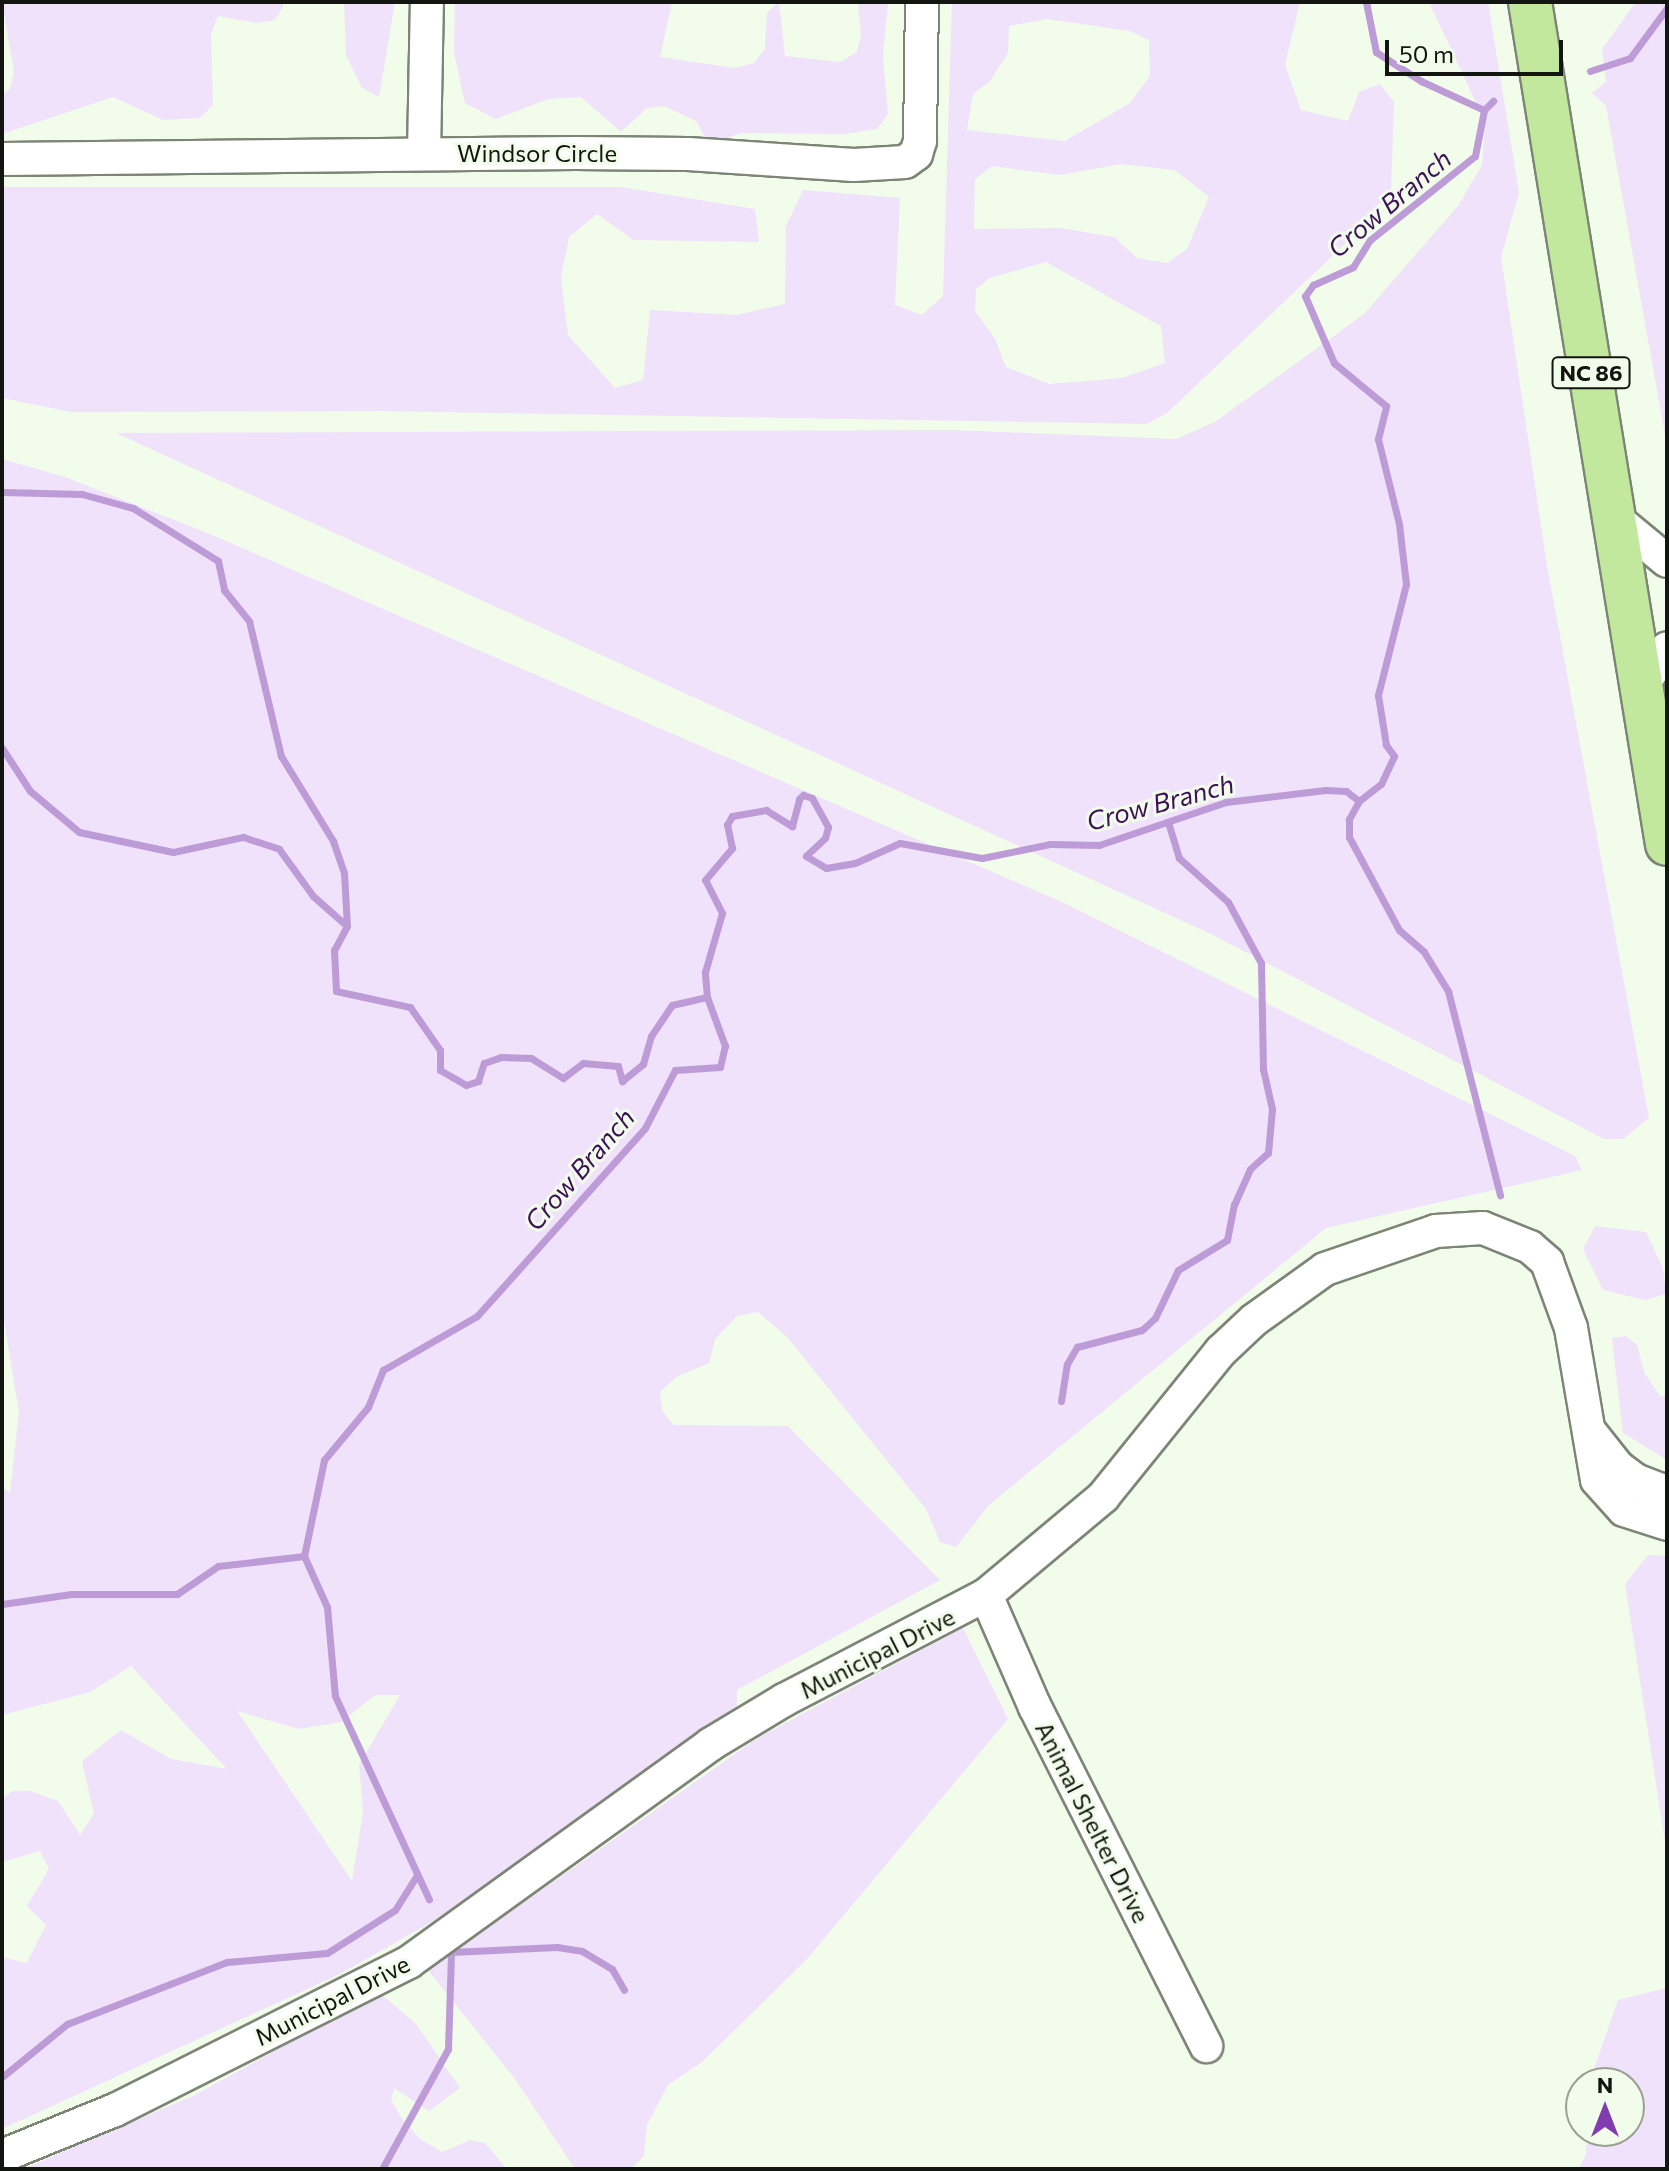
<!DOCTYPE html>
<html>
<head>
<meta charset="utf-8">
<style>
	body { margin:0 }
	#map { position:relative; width:1669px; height:2171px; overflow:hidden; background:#f2fceb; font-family:Commissioner,sans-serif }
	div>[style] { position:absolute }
	.green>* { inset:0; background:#efe2fa }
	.stream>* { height:7px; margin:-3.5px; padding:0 3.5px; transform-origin:3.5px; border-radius:3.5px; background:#bc9bd7 }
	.roads { filter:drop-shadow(2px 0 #7d8576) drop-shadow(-2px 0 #7d8576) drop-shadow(0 2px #7d8576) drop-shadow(0 -2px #7d8576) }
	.minor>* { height:32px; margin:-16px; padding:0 16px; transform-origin:16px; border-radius:16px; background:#fff }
	.major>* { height:42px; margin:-21px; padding:0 21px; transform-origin:21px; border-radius:21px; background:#c2e89e }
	span { translate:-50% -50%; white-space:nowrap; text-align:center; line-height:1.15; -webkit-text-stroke:6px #f2fceb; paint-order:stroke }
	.shield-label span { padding:2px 6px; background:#f2fceb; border:2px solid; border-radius:6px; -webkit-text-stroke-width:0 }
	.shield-label { font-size:22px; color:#131610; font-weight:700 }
	.street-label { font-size:24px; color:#131610 }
	.water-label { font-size:26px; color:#3d1158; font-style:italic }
	.frame { position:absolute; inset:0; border:4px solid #131610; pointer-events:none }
	.north { position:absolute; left:1565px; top:2067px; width:80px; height:80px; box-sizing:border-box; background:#f2fceb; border:2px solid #99a093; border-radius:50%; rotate:0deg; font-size:22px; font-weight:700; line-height:32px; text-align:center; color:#131610 }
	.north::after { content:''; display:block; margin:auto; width:28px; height:36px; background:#813caf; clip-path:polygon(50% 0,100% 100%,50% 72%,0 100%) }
	.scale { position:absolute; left:1385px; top:40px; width:178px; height:36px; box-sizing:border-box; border:4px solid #131610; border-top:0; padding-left:10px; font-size:24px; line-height:28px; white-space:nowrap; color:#131610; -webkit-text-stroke:6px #f2fceb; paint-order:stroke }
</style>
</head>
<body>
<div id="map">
	<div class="green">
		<i style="clip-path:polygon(2px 2px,280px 2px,284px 5px,275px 20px,256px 23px,218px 16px,211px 34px,213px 105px,200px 118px,163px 120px,113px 97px,2px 134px,2px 95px,10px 89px,14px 72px)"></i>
		<i style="clip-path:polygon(344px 2px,395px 2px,379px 97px,362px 88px,346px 55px)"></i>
		<i style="clip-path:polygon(455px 2px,672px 2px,660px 57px,735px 68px,754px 63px,765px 49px,767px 13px,779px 2px,785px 56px,840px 62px,857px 52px,861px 35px,858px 2px,888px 2px,883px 57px,888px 114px,877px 129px,845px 134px,740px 133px,723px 140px,705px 137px,696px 121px,664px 106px,647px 108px,621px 132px,581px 97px,548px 99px,496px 119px,465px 103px,454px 53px)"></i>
		<i style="clip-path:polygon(evenodd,952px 2px,1300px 2px,1285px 65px,1301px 110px,1348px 121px,1359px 92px,1380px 84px,1394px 102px,1391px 192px,1364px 226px,1167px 413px,1147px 424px,380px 411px,71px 412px,2px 398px,2px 187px,621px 187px,755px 209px,759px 242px,633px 240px,597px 214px,569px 237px,561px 278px,568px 335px,615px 388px,643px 380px,650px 310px,737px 315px,785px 304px,786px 226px,803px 190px,900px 198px,895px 305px,922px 315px,943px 296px,952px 2px,1047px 19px,1130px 31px,1149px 40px,1150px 76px,1130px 103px,1065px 141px,967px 130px,973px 94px,990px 81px,1008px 53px,1009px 26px,1047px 19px,952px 2px,1121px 164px,1175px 170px,1209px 197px,1187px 249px,1167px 263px,1137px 258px,1114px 237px,1061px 228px,974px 229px,975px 179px,992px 166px,1060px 175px,1121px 164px,952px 2px,1046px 262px,1161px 326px,1165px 363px,1122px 378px,1049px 384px,1006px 367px,995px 339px,975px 311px,976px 289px,990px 278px,1046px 262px)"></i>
		<i style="clip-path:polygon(1429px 2px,1488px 2px,1519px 193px,1501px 257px,1547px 566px,1649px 1118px,1623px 1139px,1604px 1139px,1211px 934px,116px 433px,951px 430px,1176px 439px,1215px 422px,1364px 314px,1458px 206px,1482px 165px,1485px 122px)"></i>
		<i style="clip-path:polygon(1636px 2px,1667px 2px,1667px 446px,1606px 106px,1592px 93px,1606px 82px,1602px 49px)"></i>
		<i style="clip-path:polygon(evenodd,2px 459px,65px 477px,205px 532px,1062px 902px,1575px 1156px,1582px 1170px,1326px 1228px,989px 1505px,956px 1547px,940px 1542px,926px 1509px,787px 1337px,758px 1312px,737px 1316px,715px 1339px,709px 1363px,676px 1377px,660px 1392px,662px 1411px,674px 1425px,788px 1426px,940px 1580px,737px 1690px,737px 1710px,516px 1874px,340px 1974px,2px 2129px,2px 1957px,27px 1963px,46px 1925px,27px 1906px,49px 1869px,40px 1851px,2px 1862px,2px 1799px,12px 1791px,30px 1791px,58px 1801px,80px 1835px,94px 1814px,82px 1761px,121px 1730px,171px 1759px,227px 1769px,131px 1666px,90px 1692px,2px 1715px,2px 1487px,10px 1493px,19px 1412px,2px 1309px,2px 459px,375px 1695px,400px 1695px,359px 1765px,363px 1812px,352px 1881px,237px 1711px,299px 1729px,341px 1722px,375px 1695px)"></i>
		<i style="clip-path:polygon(1595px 1226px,1646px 1232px,1663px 1268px,1666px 1294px,1645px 1300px,1603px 1290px,1583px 1249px)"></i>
		<i style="clip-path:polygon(1626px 1336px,1637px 1345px,1645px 1374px,1661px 1397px,1667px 1394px,1667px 1460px,1623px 1433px,1612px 1338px)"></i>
		<i style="clip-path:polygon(1648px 1555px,1667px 1556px,1667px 1855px,1625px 1584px)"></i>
		<i style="clip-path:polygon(963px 1628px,1008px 1719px,807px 1959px,702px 2062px,668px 2085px,647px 2125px,644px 2156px,631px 2169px,575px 2169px,515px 2079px,428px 1970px,759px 1737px)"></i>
		<i style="clip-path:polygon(1667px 1988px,1667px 2169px,1578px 2169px,1586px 2155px,1587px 2131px,1629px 2131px,1629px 2083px,1589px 2083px,1618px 2000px)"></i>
		<i style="clip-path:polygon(380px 1993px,416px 2024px,460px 2088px,429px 2111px,394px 2088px,391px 2100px,401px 2117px,420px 2139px,442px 2152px,470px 2140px,485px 2143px,507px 2169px,23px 2169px,195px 2095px)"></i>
	</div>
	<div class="stream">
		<i style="left:1366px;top:2px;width:51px;rotate:78.7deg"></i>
		<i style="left:1376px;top:52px;width:54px;rotate:32.8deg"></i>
		<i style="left:1421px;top:81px;width:69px;rotate:24.7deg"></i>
		<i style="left:1590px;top:71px;width:42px;rotate:-18deg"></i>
		<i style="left:1630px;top:58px;width:62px;rotate:-53.5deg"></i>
		<i style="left:2px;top:492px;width:80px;rotate:1.4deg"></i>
		<i style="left:82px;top:494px;width:53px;rotate:15.4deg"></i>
		<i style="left:133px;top:508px;width:100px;rotate:31.9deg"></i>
		<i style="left:218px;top:561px;width:30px;rotate:78deg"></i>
		<i style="left:224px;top:590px;width:40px;rotate:51deg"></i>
		<i style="left:249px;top:621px;width:139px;rotate:76.7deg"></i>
		<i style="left:281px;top:756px;width:100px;rotate:58.5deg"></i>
		<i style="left:333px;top:841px;width:34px;rotate:71deg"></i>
		<i style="left:344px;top:873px;width:53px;rotate:86.8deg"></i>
		<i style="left:2px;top:748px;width:51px;rotate:56.9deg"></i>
		<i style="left:30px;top:791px;width:64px;rotate:39.9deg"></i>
		<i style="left:79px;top:832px;width:96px;rotate:12deg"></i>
		<i style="left:173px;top:852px;width:72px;rotate:-12.1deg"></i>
		<i style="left:243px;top:837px;width:38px;rotate:18deg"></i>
		<i style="left:279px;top:849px;width:58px;rotate:54.1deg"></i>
		<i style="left:313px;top:896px;width:45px;rotate:41.4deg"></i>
		<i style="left:347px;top:926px;width:27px;rotate:118deg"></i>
		<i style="left:334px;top:950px;width:41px;rotate:87.2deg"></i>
		<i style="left:336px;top:991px;width:76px;rotate:12.2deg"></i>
		<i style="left:410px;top:1007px;width:52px;rotate:55.1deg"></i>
		<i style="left:440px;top:1050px;width:20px;rotate:90deg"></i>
		<i style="left:440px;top:1070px;width:30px;rotate:30deg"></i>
		<i style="left:466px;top:1085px;width:13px;rotate:-18deg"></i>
		<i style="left:478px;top:1081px;width:19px;rotate:-72deg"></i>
		<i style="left:484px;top:1063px;width:18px;rotate:-19deg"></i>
		<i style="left:501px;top:1057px;width:30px;rotate:2deg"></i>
		<i style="left:531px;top:1058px;width:38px;rotate:32deg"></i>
		<i style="left:563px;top:1078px;width:25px;rotate:-37deg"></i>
		<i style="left:583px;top:1063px;width:35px;rotate:5deg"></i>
		<i style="left:618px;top:1066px;width:16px;rotate:75deg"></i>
		<i style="left:622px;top:1081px;width:27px;rotate:-39deg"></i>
		<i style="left:643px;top:1064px;width:29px;rotate:-74deg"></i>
		<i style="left:651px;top:1036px;width:37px;rotate:-56deg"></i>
		<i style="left:672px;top:1005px;width:36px;rotate:-13deg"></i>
		<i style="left:1359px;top:801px;width:21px;rotate:119deg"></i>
		<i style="left:1349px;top:819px;width:18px;rotate:90deg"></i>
		<i style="left:1349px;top:837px;width:106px;rotate:61.7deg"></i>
		<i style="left:1399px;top:930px;width:33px;rotate:41deg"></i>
		<i style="left:1424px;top:952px;width:46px;rotate:58.4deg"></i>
		<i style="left:1448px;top:991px;width:211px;rotate:75.7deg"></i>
		<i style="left:1061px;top:1401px;width:37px;rotate:-81deg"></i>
		<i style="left:1067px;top:1364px;width:20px;rotate:-60deg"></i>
		<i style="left:1077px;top:1347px;width:67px;rotate:-14.7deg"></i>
		<i style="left:1142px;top:1330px;width:18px;rotate:-43deg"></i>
		<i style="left:1155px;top:1318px;width:53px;rotate:-64.4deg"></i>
		<i style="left:1178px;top:1270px;width:57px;rotate:-31.5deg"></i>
		<i style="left:1227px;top:1240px;width:36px;rotate:-79deg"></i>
		<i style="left:1234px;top:1205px;width:39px;rotate:-66deg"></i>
		<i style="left:1250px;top:1169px;width:24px;rotate:-42deg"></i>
		<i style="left:1268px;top:1153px;width:44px;rotate:-84.8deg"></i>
		<i style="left:1272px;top:1109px;width:41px;rotate:-102.7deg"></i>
		<i style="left:1263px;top:1069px;width:106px;rotate:-91.1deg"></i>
		<i style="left:1261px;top:963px;width:69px;rotate:-118.4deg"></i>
		<i style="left:1228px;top:902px;width:66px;rotate:-138.1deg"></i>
		<i style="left:1179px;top:858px;width:38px;rotate:-107deg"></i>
		<i style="left:304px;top:1556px;width:56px;rotate:65.7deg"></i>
		<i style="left:327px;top:1607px;width:89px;rotate:84.9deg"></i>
		<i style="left:335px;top:1696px;width:224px;rotate:65.2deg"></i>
		<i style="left:2px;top:1604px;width:70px;rotate:-8.2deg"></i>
		<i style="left:71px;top:1594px;width:106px"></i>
		<i style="left:177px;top:1594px;width:50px;rotate:-34.3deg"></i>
		<i style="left:218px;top:1566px;width:87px;rotate:-6.6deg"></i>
		<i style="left:304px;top:1556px;width:98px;rotate:-78.2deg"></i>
		<i style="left:324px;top:1460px;width:69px;rotate:-50.3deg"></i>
		<i style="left:368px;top:1407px;width:40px;rotate:-68deg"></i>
		<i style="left:383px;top:1370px;width:108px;rotate:-29.9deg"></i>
		<i style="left:477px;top:1316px;width:252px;rotate:-48.2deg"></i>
		<i style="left:645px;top:1128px;width:65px;rotate:-62.7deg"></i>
		<i style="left:675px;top:1070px;width:45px;rotate:-3.8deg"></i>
		<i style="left:720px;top:1067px;width:22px;rotate:-77deg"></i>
		<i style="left:725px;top:1046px;width:52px;rotate:-110.2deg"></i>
		<i style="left:707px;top:997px;width:25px;rotate:-95deg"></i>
		<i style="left:705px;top:972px;width:61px;rotate:-73.9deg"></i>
		<i style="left:722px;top:913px;width:37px;rotate:-117deg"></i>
		<i style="left:705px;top:880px;width:42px;rotate:-49.8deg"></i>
		<i style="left:732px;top:848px;width:24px;rotate:-102deg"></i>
		<i style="left:727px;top:825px;width:10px;rotate:-61deg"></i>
		<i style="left:732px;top:816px;width:35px;rotate:-10deg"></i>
		<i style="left:766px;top:810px;width:31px;rotate:32deg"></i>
		<i style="left:792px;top:826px;width:28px;rotate:-75deg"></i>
		<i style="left:799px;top:799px;width:6px;rotate:-45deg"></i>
		<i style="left:803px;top:795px;width:9px;rotate:18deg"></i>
		<i style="left:812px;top:798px;width:33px;rotate:61deg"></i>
		<i style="left:828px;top:827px;width:11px;rotate:105deg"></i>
		<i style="left:825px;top:838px;width:26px;rotate:137deg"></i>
		<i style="left:806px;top:856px;width:23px;rotate:31deg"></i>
		<i style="left:826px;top:868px;width:29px;rotate:-10deg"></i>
		<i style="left:855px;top:863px;width:49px;rotate:-24deg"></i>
		<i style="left:900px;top:843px;width:83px;rotate:10.4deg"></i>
		<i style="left:982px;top:858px;width:69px;rotate:-11.6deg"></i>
		<i style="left:1050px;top:844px;width:49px;rotate:1.2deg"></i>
		<i style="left:1099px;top:845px;width:134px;rotate:-18.7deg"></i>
		<i style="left:1226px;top:802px;width:100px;rotate:-6.9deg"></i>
		<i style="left:1325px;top:790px;width:21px;rotate:3deg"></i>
		<i style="left:1346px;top:791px;width:16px;rotate:38deg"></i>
		<i style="left:1359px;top:801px;width:28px;rotate:-38deg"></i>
		<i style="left:1381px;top:784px;width:31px;rotate:-65deg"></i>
		<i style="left:1394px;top:756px;width:14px;rotate:-126deg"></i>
		<i style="left:1386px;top:745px;width:51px;rotate:-99.1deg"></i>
		<i style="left:1378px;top:695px;width:114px;rotate:-75.8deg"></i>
		<i style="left:1406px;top:584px;width:60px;rotate:-96.7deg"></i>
		<i style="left:1399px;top:524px;width:88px;rotate:-103.9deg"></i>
		<i style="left:1378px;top:439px;width:34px;rotate:-76deg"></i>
		<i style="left:1386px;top:406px;width:67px;rotate:-140.4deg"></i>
		<i style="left:1334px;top:363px;width:73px;rotate:-113.4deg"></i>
		<i style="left:1305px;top:296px;width:14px;rotate:-54deg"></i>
		<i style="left:1313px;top:285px;width:44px;rotate:-24.2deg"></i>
		<i style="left:1353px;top:267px;width:32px;rotate:-58deg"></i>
		<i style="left:1370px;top:240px;width:134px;rotate:-38.7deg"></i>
		<i style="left:1475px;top:156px;width:47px;rotate:-78.9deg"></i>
		<i style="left:1484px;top:110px;width:13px;rotate:-45deg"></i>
		<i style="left:2px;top:2077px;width:84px;rotate:-39.2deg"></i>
		<i style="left:67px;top:2024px;width:172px;rotate:-21.2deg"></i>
		<i style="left:227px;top:1962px;width:100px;rotate:-5.1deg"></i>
		<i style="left:327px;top:1953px;width:80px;rotate:-32.3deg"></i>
		<i style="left:395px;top:1910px;width:41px;rotate:-57.8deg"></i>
		<i style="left:382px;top:2169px;width:137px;rotate:-61.2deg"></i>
		<i style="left:448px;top:2049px;width:97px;rotate:-88.2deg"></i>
		<i style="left:451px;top:1952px;width:106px;rotate:-2.7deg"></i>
		<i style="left:557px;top:1947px;width:25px;rotate:9deg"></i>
		<i style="left:582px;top:1951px;width:35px;rotate:31deg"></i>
		<i style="left:612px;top:1969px;width:24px;rotate:60deg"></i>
	</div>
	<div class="roads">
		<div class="minor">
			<i style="left:424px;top:153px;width:151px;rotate:-88.9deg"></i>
			<i style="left:2px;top:159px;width:573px;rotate:-0.6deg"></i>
			<i style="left:575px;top:153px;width:113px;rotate:0.5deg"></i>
			<i style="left:688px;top:154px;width:166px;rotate:3.8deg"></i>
			<i style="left:854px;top:165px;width:51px;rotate:-3.4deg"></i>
			<i style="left:905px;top:162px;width:14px;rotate:-36deg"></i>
			<i style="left:916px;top:154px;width:14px;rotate:-73deg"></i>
			<i style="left:920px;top:141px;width:139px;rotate:-89.2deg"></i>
			<i style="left:1615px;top:518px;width:67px;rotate:39.6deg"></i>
			<i style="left:1642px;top:686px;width:45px;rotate:-56.7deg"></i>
			<i style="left:1591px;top:1433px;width:43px;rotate:51.5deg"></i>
			<i style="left:1618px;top:1467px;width:21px;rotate:37deg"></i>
			<i style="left:1635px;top:1480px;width:34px;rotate:21deg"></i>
			<i style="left:986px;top:1595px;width:122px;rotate:66.4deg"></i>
			<i style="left:1035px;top:1707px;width:380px;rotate:63.2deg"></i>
			<i style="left:2px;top:2156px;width:122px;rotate:-22.2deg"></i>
			<i style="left:115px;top:2110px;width:329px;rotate:-26.7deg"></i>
			<i style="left:409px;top:1962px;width:372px;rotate:-35.8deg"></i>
			<i style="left:711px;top:1744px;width:85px;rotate:-31.1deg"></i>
			<i style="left:784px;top:1700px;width:228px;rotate:-27.5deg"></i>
			<i style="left:986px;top:1595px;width:153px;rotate:-39.9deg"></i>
			<i style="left:1103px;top:1497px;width:188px;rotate:-51.1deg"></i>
			<i style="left:1221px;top:1351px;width:45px;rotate:-43.2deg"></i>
			<i style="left:1254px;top:1320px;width:87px;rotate:-35.7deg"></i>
			<i style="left:1325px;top:1269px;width:117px;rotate:-18.9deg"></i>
			<i style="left:1436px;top:1231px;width:47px;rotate:-3.7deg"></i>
			<i style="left:1483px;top:1228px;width:51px;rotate:22deg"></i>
			<i style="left:1530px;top:1247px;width:23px;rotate:41deg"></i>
			<i style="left:1547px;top:1262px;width:70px;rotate:70deg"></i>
			<i style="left:1571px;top:1328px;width:154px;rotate:80.3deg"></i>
			<i style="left:1597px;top:1480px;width:40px;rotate:48deg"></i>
			<i style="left:1624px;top:1510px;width:45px;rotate:18deg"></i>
		</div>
		<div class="major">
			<i style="left:1530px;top:2px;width:853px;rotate:80.76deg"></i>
		</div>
	</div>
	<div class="shield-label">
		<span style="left:1591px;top:373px">NC 86</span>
	</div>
	<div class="street-label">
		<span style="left:537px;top:153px">Windsor Circle</span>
		<span style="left:877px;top:1653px;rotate:-27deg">Municipal Drive</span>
		<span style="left:1093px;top:1822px;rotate:63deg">Animal Shelter Drive</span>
		<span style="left:332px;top:2000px;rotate:-27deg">Municipal Drive</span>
	</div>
	<div class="water-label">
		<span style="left:1389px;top:203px;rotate:-40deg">Crow Branch</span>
		<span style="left:1160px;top:802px;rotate:-15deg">Crow Branch</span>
		<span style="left:579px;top:1169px;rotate:-49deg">Crow Branch</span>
	</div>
	<div class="frame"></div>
	<div class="north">N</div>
	<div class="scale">50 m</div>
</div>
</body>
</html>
